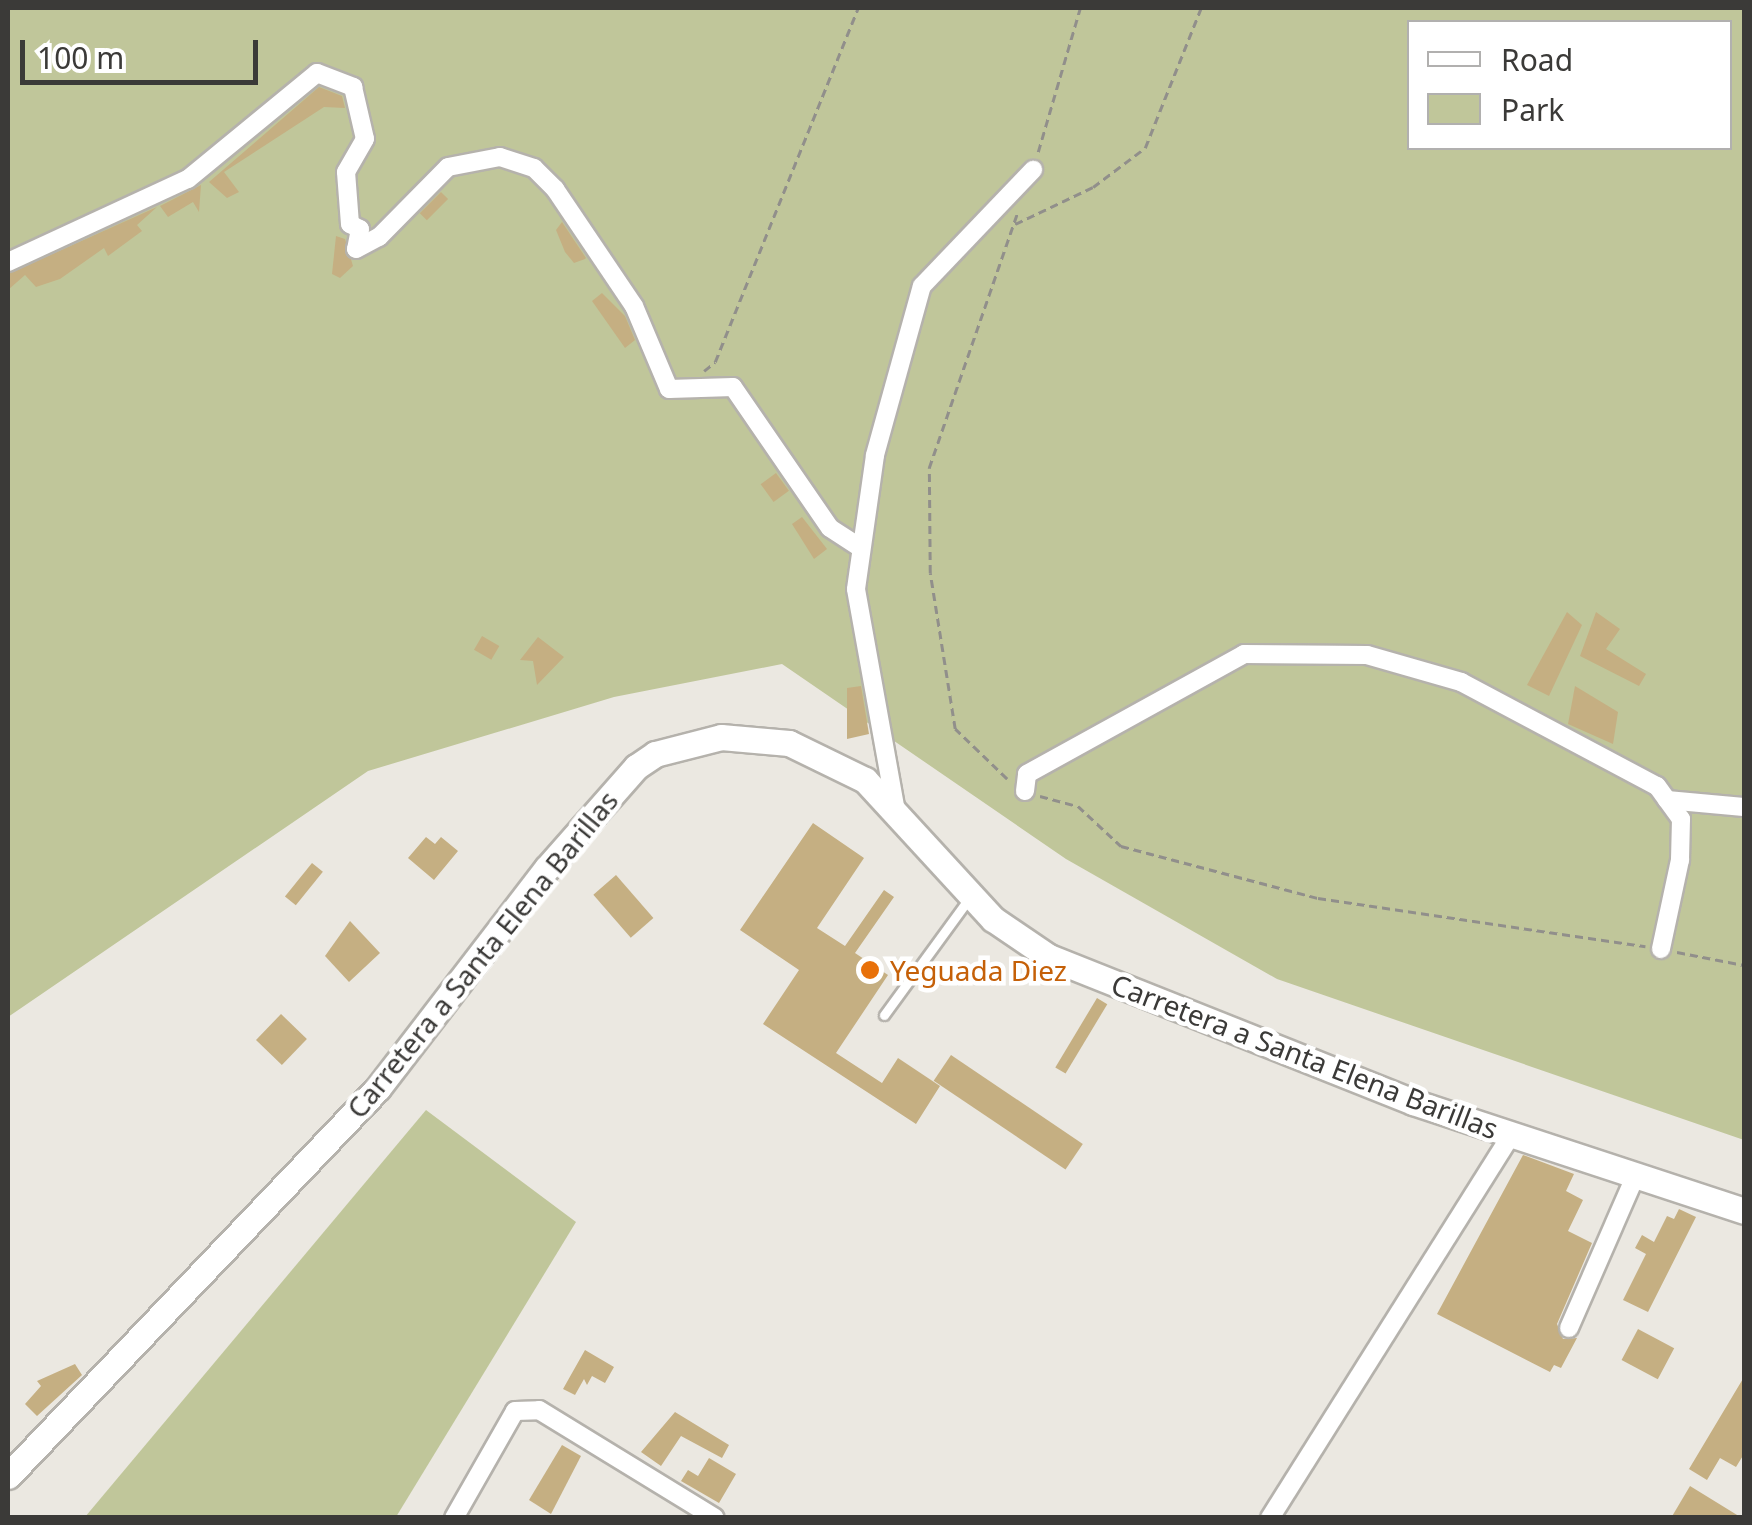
<!DOCTYPE html>
<html>
<head>
<meta charset="utf-8">
<style>
	body { margin:0 }
	#map { position:relative; width:1752px; height:1525px; overflow:hidden; background:#ebe8e1; font-family:"Noto Sans",sans-serif }
	div>[style] { position:absolute }
	.green>* { inset:0; background:#c0c69a }
	.building>* { inset:0; background:#c5af82; transform-origin:0 0 }
	.path>* { height:2.5px; margin-top:-1.25px; transform-origin:0; background:repeating-linear-gradient(90deg,#918f8b 0 8px,transparent 0 13px) }
	.roads { filter:drop-shadow(2px 0 #b5b2ac) drop-shadow(-2px 0 #b5b2ac) drop-shadow(0 2px #b5b2ac) drop-shadow(0 -2px #b5b2ac) }
	.service>* { height:9px; margin:-4.5px; padding:0 4.5px; transform-origin:4.5px; border-radius:4.5px; background:#fff }
	.minor>* { height:18px; margin:-9px; padding:0 9px; transform-origin:9px; border-radius:9px; background:#fff }
	.secondary>* { height:25px; margin:-12.5px; padding:0 12.5px; transform-origin:12.5px; border-radius:12.5px; background:#fff }
	.dots>* { width:28px; height:28px; translate:-50% -50%; box-sizing:border-box; border:5px solid #fff; border-radius:50% }
	span { translate:-50% -50%; white-space:nowrap; text-align:center; line-height:1.15; -webkit-text-stroke:9px #fff; paint-order:stroke }
	.street-label { font-size:28px; color:#3b3a38 }
	.food-label { font-size:28px; color:#c56008 }
	.left { translate:0 -50%; text-align:left }
	.frame { position:absolute; inset:0; border:10px solid #3b3a38; pointer-events:none }
	.legend { position:absolute; left:1407px; top:20px; width:325px; height:130px; box-sizing:border-box; background:#fff; border:2px solid #b1b0af; margin:0; padding:12px 18px; list-style:none; font-size:30px; color:#3b3a38 }
	.legend li { display:flex; align-items:center; gap:20px; height:50px }
	.legend b { width:50px; border:2px solid #b1b0af }
	.scale { position:absolute; left:20px; top:40px; width:238px; height:45px; box-sizing:border-box; border:5px solid #3b3a38; border-top:0; padding-left:12px; font-size:30px; line-height:35px; white-space:nowrap; color:#3b3a38; -webkit-text-stroke:8px #fff; paint-order:stroke }
</style>
</head>
<body>
<div id="map">
	<div class="green">
		<i style="clip-path:polygon(evenodd,8px 8px,1744px 8px,1744px 1140px,1277px 979px,1066px 859px,782px 664px,614px 697px,368px 771px,8px 1017px,8px 8px,1410px 22px,1730px 22px,1730px 148px,1410px 148px,1410px 22px)"></i>
		<i style="clip-path:polygon(426px 1110px,576px 1222px,396px 1517px,85px 1517px)"></i>
	</div>
	<div class="building">
		<i style="clip-path:polygon(319px 87px,342px 96px,345px 108px,324px 107px,224px 172px,239px 192px,227px 198px,209px 182px)"></i>
		<i style="clip-path:polygon(201px 185px,199px 212px,193px 202px,168px 217px,160px 206px)"></i>
		<i style="left:441px;top:192px;width:10px;height:30px;rotate:45deg"></i>
		<i style="clip-path:polygon(157px 207px,137px 225px,142px 231px,108px 256px,104px 248px,60px 279px,36px 287px,25px 275px,8px 290px,8px 274px)"></i>
		<i style="clip-path:polygon(562px 222px,586px 258px,585px 259px,574px 263px,565px 252px,556px 230px)"></i>
		<i style="clip-path:polygon(336px 236px,345px 239px,353px 266px,340px 278px,332px 274px)"></i>
		<i style="clip-path:polygon(602px 293px,625px 316px,635px 340px,625px 348px,592px 301px)"></i>
		<i style="left:776px;top:473px;width:22px;height:19px;rotate:54deg"></i>
		<i style="clip-path:polygon(802px 517px,827px 549px,814px 559px,792px 524px)"></i>
		<i style="clip-path:polygon(1567px 612px,1582px 625px,1549px 696px,1527px 685px)"></i>
		<i style="clip-path:polygon(1596px 612px,1620px 629px,1606px 649px,1646px 674px,1639px 686px,1580px 656px)"></i>
		<i style="left:482px;top:636px;width:20px;height:16px;rotate:30deg"></i>
		<i style="clip-path:polygon(538px 637px,564px 657px,537px 685px,533px 661px,520px 660px)"></i>
		<i style="clip-path:polygon(861px 686px,869px 734px,847px 739px,847px 688px)"></i>
		<i style="clip-path:polygon(1575px 686px,1618px 712px,1613px 744px,1568px 724px)"></i>
		<i style="clip-path:polygon(813px 823px,864px 858px,817px 928px,845px 946px,884px 890px,894px 897px,855px 953px,888px 975px,836px 1053px,882px 1083px,898px 1058px,940px 1086px,916px 1124px,763px 1024px,799px 970px,740px 930px)"></i>
		<i style="clip-path:polygon(426px 837px,435px 844px,441px 837px,458px 851px,434px 880px,408px 858px)"></i>
		<i style="left:312px;top:863px;width:14px;height:43px;rotate:39deg"></i>
		<i style="left:616px;top:875px;width:57px;height:30px;rotate:49deg"></i>
		<i style="clip-path:polygon(350px 921px,380px 953px,349px 982px,325px 956px)"></i>
		<i style="left:1097px;top:998px;width:12px;height:81px;rotate:31deg"></i>
		<i style="left:281px;top:1014px;width:36px;height:36px;rotate:44deg"></i>
		<i style="left:951px;top:1055px;width:159px;height:31px;rotate:34deg"></i>
		<i style="clip-path:polygon(1523px 1155px,1574px 1174px,1566px 1191px,1583px 1200px,1568px 1231px,1592px 1243px,1557px 1324px,1563px 1339px,1577px 1338px,1561px 1368px,1554px 1365px,1550px 1372px,1437px 1314px)"></i>
		<i style="clip-path:polygon(1679px 1209px,1696px 1217px,1648px 1312px,1623px 1300px,1646px 1254px,1635px 1248px,1642px 1235px,1654px 1242px,1667px 1216px,1674px 1219px)"></i>
		<i style="left:1638px;top:1329px;width:41px;height:35px;rotate:28deg"></i>
		<i style="clip-path:polygon(585px 1350px,614px 1367px,605px 1383px,592px 1376px,587px 1385px,584px 1379px,575px 1395px,563px 1389px)"></i>
		<i style="clip-path:polygon(75px 1364px,82px 1375px,37px 1416px,25px 1404px,41px 1386px,37px 1381px)"></i>
		<i style="clip-path:polygon(1744px 1377px,1744px 1454px,1736px 1467px,1720px 1458px,1707px 1480px,1689px 1469px)"></i>
		<i style="clip-path:polygon(675px 1412px,729px 1445px,722px 1458px,681px 1436px,661px 1466px,641px 1452px)"></i>
		<i style="clip-path:polygon(562px 1445px,581px 1456px,551px 1514px,529px 1500px)"></i>
		<i style="clip-path:polygon(709px 1458px,736px 1474px,719px 1503px,681px 1481px,688px 1470px,698px 1476px)"></i>
		<i style="clip-path:polygon(1690px 1486px,1742px 1518px,1671px 1518px)"></i>
	</div>
	<div class="path">
		<i style="left:1038px;top:152px;width:150px;rotate:-73.7deg"></i>
		<i style="left:1015px;top:224px;width:86px;rotate:-25.4deg"></i>
		<i style="left:1093px;top:187px;width:65px;rotate:-36.9deg"></i>
		<i style="left:1145px;top:148px;width:151px;rotate:-68.2deg"></i>
		<i style="left:704px;top:371px;width:14px;rotate:-39deg"></i>
		<i style="left:715px;top:362px;width:382px;rotate:-68deg"></i>
		<i style="left:1007px;top:779px;width:72px;rotate:-136.1deg"></i>
		<i style="left:955px;top:729px;width:158px;rotate:-99.1deg"></i>
		<i style="left:930px;top:573px;width:105px;rotate:-90.5deg"></i>
		<i style="left:929px;top:468px;width:272px;rotate:-70.9deg"></i>
		<i style="left:1040px;top:796px;width:39px;rotate:15deg"></i>
		<i style="left:1078px;top:806px;width:59px;rotate:42.9deg"></i>
		<i style="left:1121px;top:846px;width:204px;rotate:14.8deg"></i>
		<i style="left:1318px;top:898px;width:331px;rotate:8.4deg"></i>
		<i style="left:1677px;top:952px;width:68px;rotate:11deg"></i>
	</div>
	<div class="roads">
		<div class="service">
			<i style="left:884px;top:1015px;width:142px;rotate:-53.9deg"></i>
		</div>
		<div class="minor">
			<i style="left:8px;top:262px;width:198px;rotate:-24.8deg"></i>
			<i style="left:188px;top:179px;width:167px;rotate:-39.4deg"></i>
			<i style="left:317px;top:73px;width:39px;rotate:21deg"></i>
			<i style="left:353px;top:87px;width:53px;rotate:77deg"></i>
			<i style="left:365px;top:139px;width:38px;rotate:120deg"></i>
			<i style="left:346px;top:172px;width:52px;rotate:85.6deg"></i>
			<i style="left:350px;top:224px;width:11px;rotate:27deg"></i>
			<i style="left:360px;top:229px;width:20px;rotate:101deg"></i>
			<i style="left:356px;top:249px;width:26px;rotate:-28deg"></i>
			<i style="left:379px;top:237px;width:98px;rotate:-45.4deg"></i>
			<i style="left:448px;top:167px;width:53px;rotate:-10.9deg"></i>
			<i style="left:500px;top:157px;width:36px;rotate:18deg"></i>
			<i style="left:534px;top:168px;width:30px;rotate:45deg"></i>
			<i style="left:555px;top:189px;width:141px;rotate:56deg"></i>
			<i style="left:634px;top:306px;width:90px;rotate:67.1deg"></i>
			<i style="left:669px;top:389px;width:64px;rotate:-1.8deg"></i>
			<i style="left:733px;top:387px;width:171px;rotate:55.5deg"></i>
			<i style="left:830px;top:528px;width:37px;rotate:33deg"></i>
			<i style="left:1025px;top:791px;width:17px;rotate:-83deg"></i>
			<i style="left:1027px;top:774px;width:248px;rotate:-28.9deg"></i>
			<i style="left:1244px;top:654px;width:123px;rotate:0.5deg"></i>
			<i style="left:1367px;top:655px;width:98px;rotate:16deg"></i>
			<i style="left:1461px;top:682px;width:222px;rotate:28deg"></i>
			<i style="left:1657px;top:786px;width:41px;rotate:54deg"></i>
			<i style="left:1681px;top:819px;width:41px;rotate:91.4deg"></i>
			<i style="left:1680px;top:860px;width:91px;rotate:102.1deg"></i>
			<i style="left:1667px;top:800px;width:77px;rotate:5.2deg"></i>
			<i style="left:895px;top:806px;width:220px;rotate:-100.2deg"></i>
			<i style="left:856px;top:589px;width:135px;rotate:-81.9deg"></i>
			<i style="left:875px;top:455px;width:175px;rotate:-74.5deg"></i>
			<i style="left:922px;top:286px;width:161px;rotate:-46.3deg"></i>
			<i style="left:1569px;top:1328px;width:167px;rotate:-66.4deg"></i>
			<i style="left:454px;top:1518px;width:123px;rotate:-60.3deg"></i>
			<i style="left:515px;top:1411px;width:24px;rotate:-2deg"></i>
			<i style="left:539px;top:1410px;width:206px;rotate:31.5deg"></i>
			<i style="left:1270px;top:1518px;width:453px;rotate:-57.8deg"></i>
		</div>
		<div class="secondary">
			<i style="left:8px;top:1476px;width:536px;rotate:-46.36deg"></i>
			<i style="left:378px;top:1088px;width:277px;rotate:-52.5deg"></i>
			<i style="left:547px;top:868px;width:135px;rotate:-48.6deg"></i>
			<i style="left:636px;top:767px;width:23px;rotate:-34deg"></i>
			<i style="left:655px;top:754px;width:68px;rotate:-14.4deg"></i>
			<i style="left:721px;top:737px;width:68px;rotate:5deg"></i>
			<i style="left:789px;top:743px;width:85px;rotate:26deg"></i>
			<i style="left:865px;top:780px;width:189px;rotate:47.4deg"></i>
			<i style="left:993px;top:919px;width:68px;rotate:34.2deg"></i>
			<i style="left:1049px;top:957px;width:392px;rotate:21.7deg"></i>
			<i style="left:1413px;top:1102px;width:348px;rotate:18.2deg"></i>
		</div>
	</div>
	<div class="dots">
		<i style="left:870px;top:970px;background:#e8710a"></i>
	</div>
	<div class="street-label">
		<span style="left:482px;top:954px;rotate:-51deg">Carretera a Santa Elena Barillas</span>
		<span style="left:1305px;top:1056px;rotate:21deg">Carretera a Santa Elena Barillas</span>
	</div>
	<div class="food-label">
		<span class="left" style="left:890px;top:970px">Yeguada Diez</span>
	</div>
	<div class="frame"></div>
	<ul class="legend">
	<li><b style="height:12px;background:#fff"></b>Road</li>
	<li><b style="height:28px;background:#c0c69a"></b>Park</li>
	</ul>
	<div class="scale">100 m</div>
</div>
</body>
</html>
